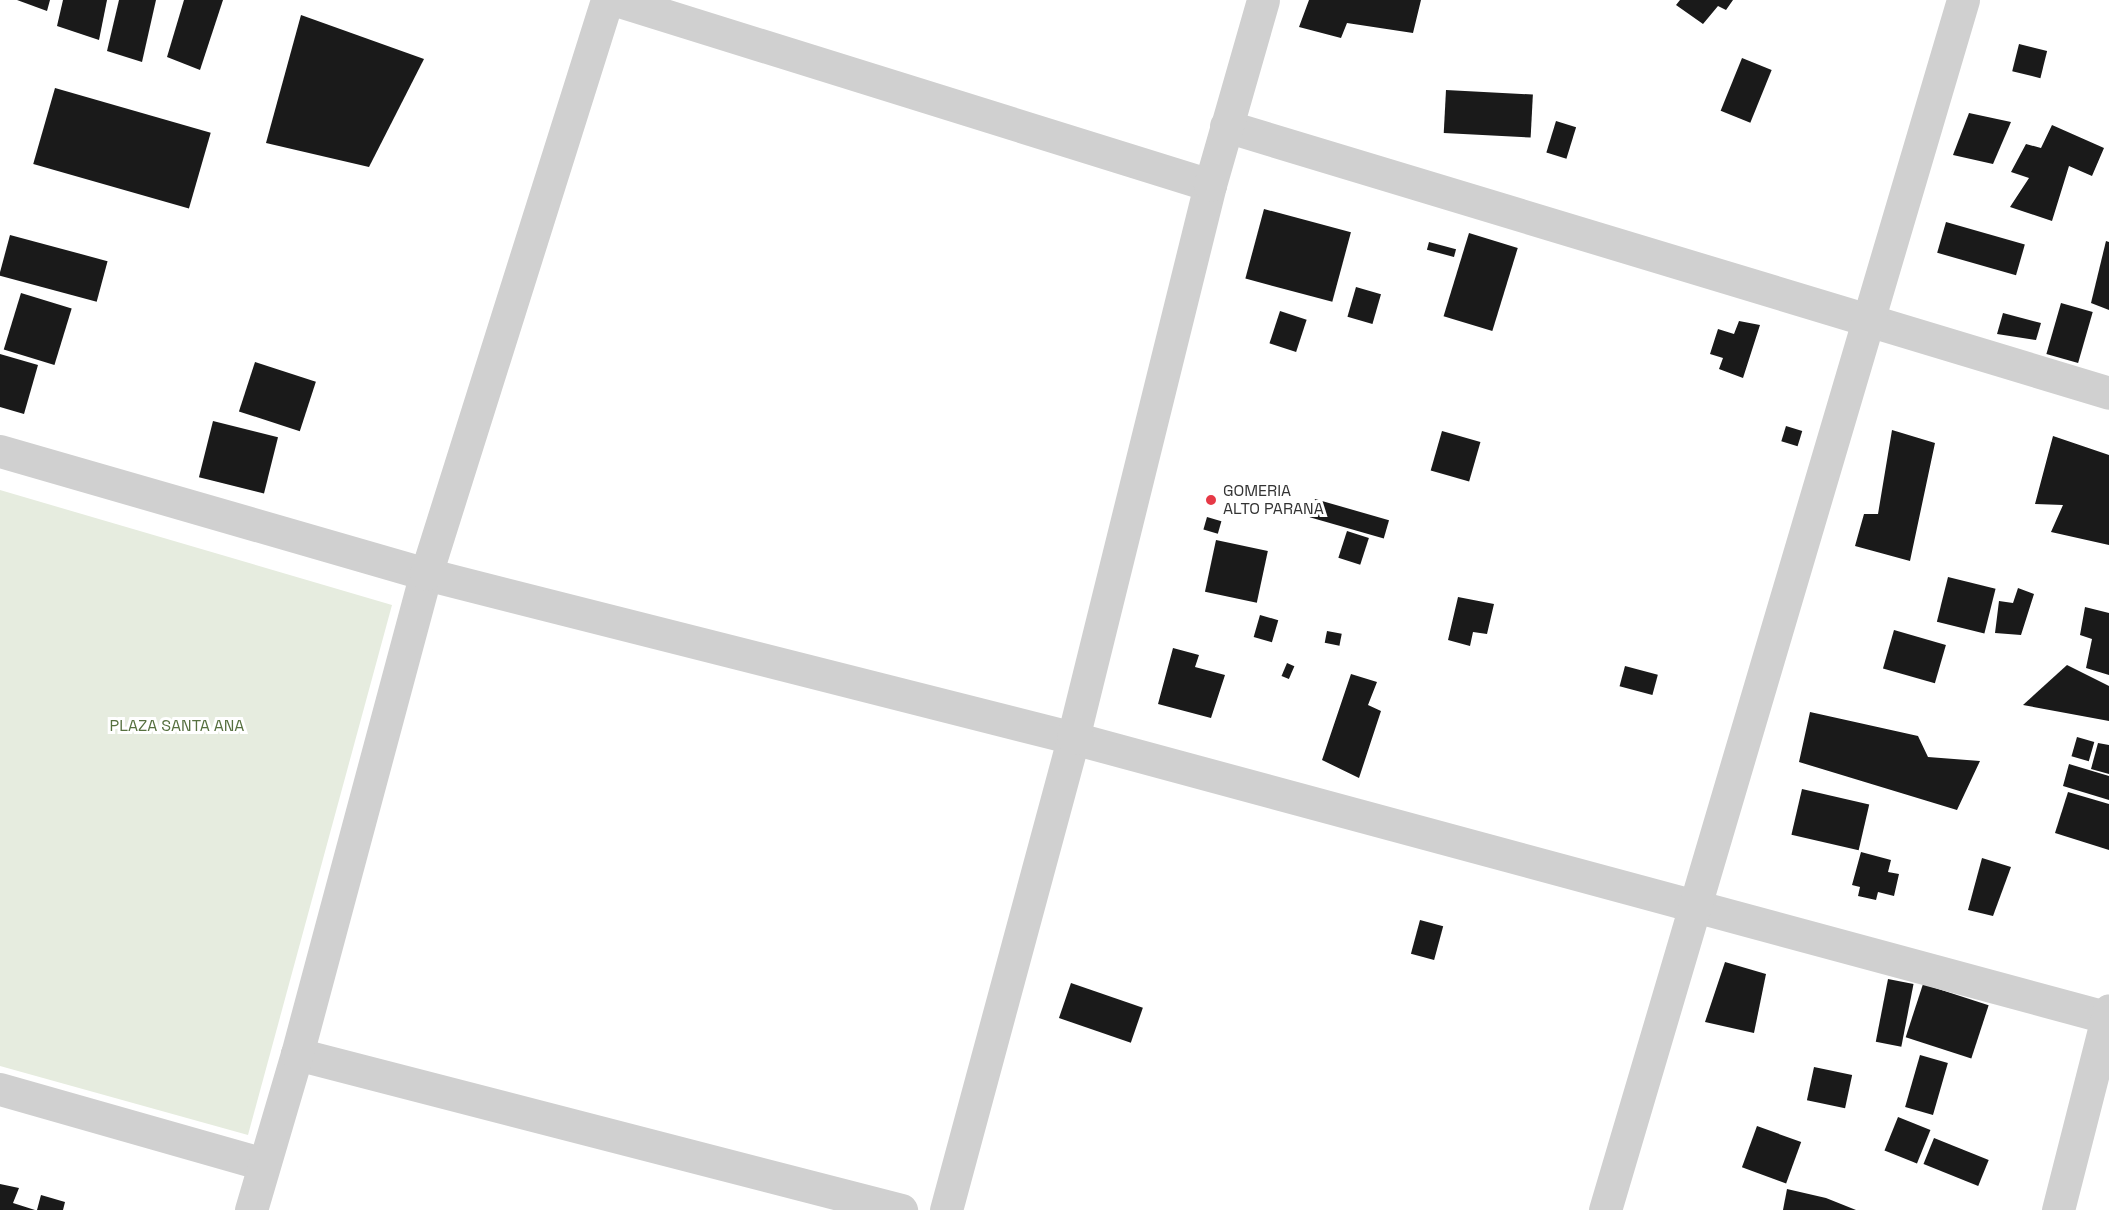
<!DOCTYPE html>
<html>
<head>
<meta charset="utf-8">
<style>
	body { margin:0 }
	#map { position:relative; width:2109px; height:1210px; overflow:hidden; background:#fff; font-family:"Space Grotesk",sans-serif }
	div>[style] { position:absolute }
	.green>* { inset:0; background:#e6ecdf }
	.building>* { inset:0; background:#1a1a1a; transform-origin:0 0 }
	.street>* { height:33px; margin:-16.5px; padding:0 16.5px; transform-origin:16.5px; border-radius:16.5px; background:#d0d0d0 }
	.dots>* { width:16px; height:16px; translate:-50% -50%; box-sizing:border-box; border:3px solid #fff; border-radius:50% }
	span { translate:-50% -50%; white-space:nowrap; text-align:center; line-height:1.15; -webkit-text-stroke:6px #fff; paint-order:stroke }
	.poi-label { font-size:16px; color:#333 }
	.left { translate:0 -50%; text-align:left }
	.park-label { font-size:16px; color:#56703f }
</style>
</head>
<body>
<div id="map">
	<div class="green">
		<i style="clip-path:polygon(0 490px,392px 605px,248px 1135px,0 1066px)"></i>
	</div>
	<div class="building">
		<i style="clip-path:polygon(17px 0,50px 0,47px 11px)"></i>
		<i style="clip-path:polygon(63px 0,107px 0,99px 40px,57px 26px)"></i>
		<i style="clip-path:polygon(119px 0,156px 0,142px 62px,107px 51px)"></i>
		<i style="clip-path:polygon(184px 0,223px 0,200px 70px,167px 57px)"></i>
		<i style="clip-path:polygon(1309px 0,1421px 0,1413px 33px,1347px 23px,1341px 38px,1299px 27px)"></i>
		<i style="clip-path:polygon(1680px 0,1733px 0,1726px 10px,1718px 6px,1703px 24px,1676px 5px)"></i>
		<i style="clip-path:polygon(301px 15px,424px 59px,369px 167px,266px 143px)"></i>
		<i style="left:2019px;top:44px;width:29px;height:28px;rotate:14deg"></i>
		<i style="left:1742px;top:58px;width:32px;height:57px;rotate:22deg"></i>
		<i style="left:55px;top:88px;width:162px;height:79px;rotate:16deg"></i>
		<i style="left:1446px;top:90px;width:87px;height:43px;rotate:3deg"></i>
		<i style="clip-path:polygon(1969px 113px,2011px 122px,1993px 164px,1953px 155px)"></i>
		<i style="left:1556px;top:121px;width:21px;height:33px;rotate:17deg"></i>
		<i style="clip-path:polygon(2052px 125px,2104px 148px,2092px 176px,2069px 166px,2052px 221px,2010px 207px,2029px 178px,2011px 172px,2026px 144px,2041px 148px)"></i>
		<i style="left:1264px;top:209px;width:90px;height:72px;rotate:15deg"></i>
		<i style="left:1946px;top:222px;width:82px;height:32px;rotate:16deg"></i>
		<i style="left:1469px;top:233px;width:51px;height:87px;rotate:17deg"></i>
		<i style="left:10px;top:235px;width:101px;height:42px;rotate:15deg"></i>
		<i style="clip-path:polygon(2106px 241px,2109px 242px,2109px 310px,2091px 303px)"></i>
		<i style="left:1429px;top:242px;width:28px;height:8px;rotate:15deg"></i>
		<i style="left:1356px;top:287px;width:26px;height:31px;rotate:16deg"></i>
		<i style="left:21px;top:293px;width:53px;height:59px;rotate:17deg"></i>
		<i style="left:2061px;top:303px;width:33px;height:53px;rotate:16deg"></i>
		<i style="left:1280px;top:311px;width:28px;height:34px;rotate:18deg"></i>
		<i style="clip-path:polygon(2003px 313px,2041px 323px,2036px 340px,1997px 334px)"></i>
		<i style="clip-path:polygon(1739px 321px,1760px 325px,1743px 378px,1719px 369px,1723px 358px,1710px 354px,1718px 329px,1734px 334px)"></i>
		<i style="clip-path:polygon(0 354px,38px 365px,24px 414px,0 407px)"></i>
		<i style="left:255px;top:362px;width:64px;height:52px;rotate:18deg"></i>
		<i style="left:213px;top:421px;width:67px;height:58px;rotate:14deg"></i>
		<i style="left:1786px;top:426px;width:17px;height:16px;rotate:17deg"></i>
		<i style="clip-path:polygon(1892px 430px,1935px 443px,1910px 561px,1855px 546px,1864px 514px,1878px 514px)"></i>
		<i style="left:1442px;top:431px;width:40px;height:41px;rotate:16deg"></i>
		<i style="clip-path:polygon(2053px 436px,2109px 455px,2109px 545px,2051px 532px,2063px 505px,2035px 504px)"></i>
		<i style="left:1315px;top:499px;width:77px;height:19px;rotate:16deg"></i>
		<i style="left:1207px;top:517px;width:15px;height:13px;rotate:16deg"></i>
		<i style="left:1347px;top:531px;width:23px;height:28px;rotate:18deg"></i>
		<i style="left:1216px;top:540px;width:53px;height:53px;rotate:12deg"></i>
		<i style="left:1948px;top:577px;width:49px;height:46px;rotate:14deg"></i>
		<i style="clip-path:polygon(2018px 588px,2034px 594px,2021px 635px,1995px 633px,1999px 601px,2013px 603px)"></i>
		<i style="clip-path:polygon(1458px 597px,1494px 604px,1487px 634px,1473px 632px,1470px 646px,1448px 640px)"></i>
		<i style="clip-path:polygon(2085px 607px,2109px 613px,2109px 675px,2086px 668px,2092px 639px,2080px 635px)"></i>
		<i style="left:1260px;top:615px;width:19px;height:23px;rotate:16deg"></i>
		<i style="left:1894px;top:630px;width:54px;height:40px;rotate:16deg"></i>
		<i style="left:1327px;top:631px;width:15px;height:12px;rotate:11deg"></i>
		<i style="clip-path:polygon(1173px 648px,1199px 655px,1195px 667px,1225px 675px,1211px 718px,1158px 704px)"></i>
		<i style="left:1287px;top:663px;width:8px;height:14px;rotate:23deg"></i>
		<i style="clip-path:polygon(2067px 665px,2109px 686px,2109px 721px,2023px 705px)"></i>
		<i style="left:1625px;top:666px;width:34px;height:21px;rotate:15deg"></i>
		<i style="clip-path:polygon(1351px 674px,1377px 682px,1368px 705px,1381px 711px,1359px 778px,1322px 760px)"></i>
		<i style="clip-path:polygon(1810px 712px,1918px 736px,1928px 757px,1980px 761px,1957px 810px,1799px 762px)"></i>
		<i style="left:2077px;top:737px;width:18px;height:20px;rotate:16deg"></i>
		<i style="clip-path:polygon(2098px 743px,2109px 745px,2109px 774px,2091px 769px)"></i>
		<i style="clip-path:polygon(2069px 764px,2109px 776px,2109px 800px,2063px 786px)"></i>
		<i style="left:1802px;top:789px;width:69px;height:47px;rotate:13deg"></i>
		<i style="clip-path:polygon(2068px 792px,2109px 804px,2109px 850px,2055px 833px)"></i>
		<i style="clip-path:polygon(1861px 852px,1891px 860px,1888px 872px,1899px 874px,1894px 896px,1878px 892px,1876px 900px,1858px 896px,1860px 887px,1852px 885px)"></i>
		<i style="clip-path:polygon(1982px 858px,2011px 867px,1993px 916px,1968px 910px)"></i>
		<i style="left:1420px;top:920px;width:24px;height:35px;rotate:15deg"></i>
		<i style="clip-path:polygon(1725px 962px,1766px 974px,1754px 1033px,1705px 1022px)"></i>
		<i style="left:1888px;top:979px;width:26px;height:64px;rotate:11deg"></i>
		<i style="left:1071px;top:983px;width:76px;height:37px;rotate:19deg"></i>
		<i style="left:1923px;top:984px;width:69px;height:56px;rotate:18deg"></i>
		<i style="left:1920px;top:1055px;width:29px;height:54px;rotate:16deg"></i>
		<i style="left:1814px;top:1067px;width:39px;height:34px;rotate:12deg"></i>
		<i style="left:1898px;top:1117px;width:35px;height:36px;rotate:22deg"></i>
		<i style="left:1757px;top:1126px;width:47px;height:44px;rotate:20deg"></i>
		<i style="left:1934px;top:1138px;width:59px;height:28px;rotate:22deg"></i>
		<i style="clip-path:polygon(0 1184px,19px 1188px,13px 1203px,35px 1210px,0 1210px)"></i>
		<i style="clip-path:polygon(1787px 1189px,1826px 1198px,1856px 1210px,1783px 1210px)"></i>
		<i style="clip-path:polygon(41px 1195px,65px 1202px,63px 1210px,37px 1210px)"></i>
	</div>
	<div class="street">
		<i style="left:616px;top:0;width:622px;rotate:17.3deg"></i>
		<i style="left:1226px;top:126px;width:922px;rotate:16.82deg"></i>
		<i style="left:0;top:451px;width:443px;rotate:16.1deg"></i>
		<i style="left:426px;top:574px;width:667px;rotate:14.22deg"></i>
		<i style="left:1073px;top:738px;width:1073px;rotate:15.12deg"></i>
		<i style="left:297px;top:1054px;width:624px;rotate:14.48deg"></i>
		<i style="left:0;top:1089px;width:274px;rotate:15.9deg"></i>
		<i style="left:251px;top:1210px;width:163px;rotate:-73.6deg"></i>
		<i style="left:297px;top:1054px;width:497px;rotate:-75deg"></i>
		<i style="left:426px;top:574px;width:602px;rotate:-72.5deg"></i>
		<i style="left:946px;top:1210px;width:489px;rotate:-74.9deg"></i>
		<i style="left:1073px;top:738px;width:570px;rotate:-76.09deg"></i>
		<i style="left:1210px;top:185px;width:192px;rotate:-74deg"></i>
		<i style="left:1605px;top:1210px;width:1262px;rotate:-73.52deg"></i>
		<i style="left:2058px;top:1210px;width:206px;rotate:-75.7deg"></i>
	</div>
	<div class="dots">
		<i style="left:1211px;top:500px;background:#e63946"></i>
	</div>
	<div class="poi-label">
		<span class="left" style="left:1223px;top:500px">GOMERIA<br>ALTO PARANA</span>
	</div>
	<div class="park-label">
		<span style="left:177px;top:726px">PLAZA SANTA ANA</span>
	</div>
</div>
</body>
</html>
